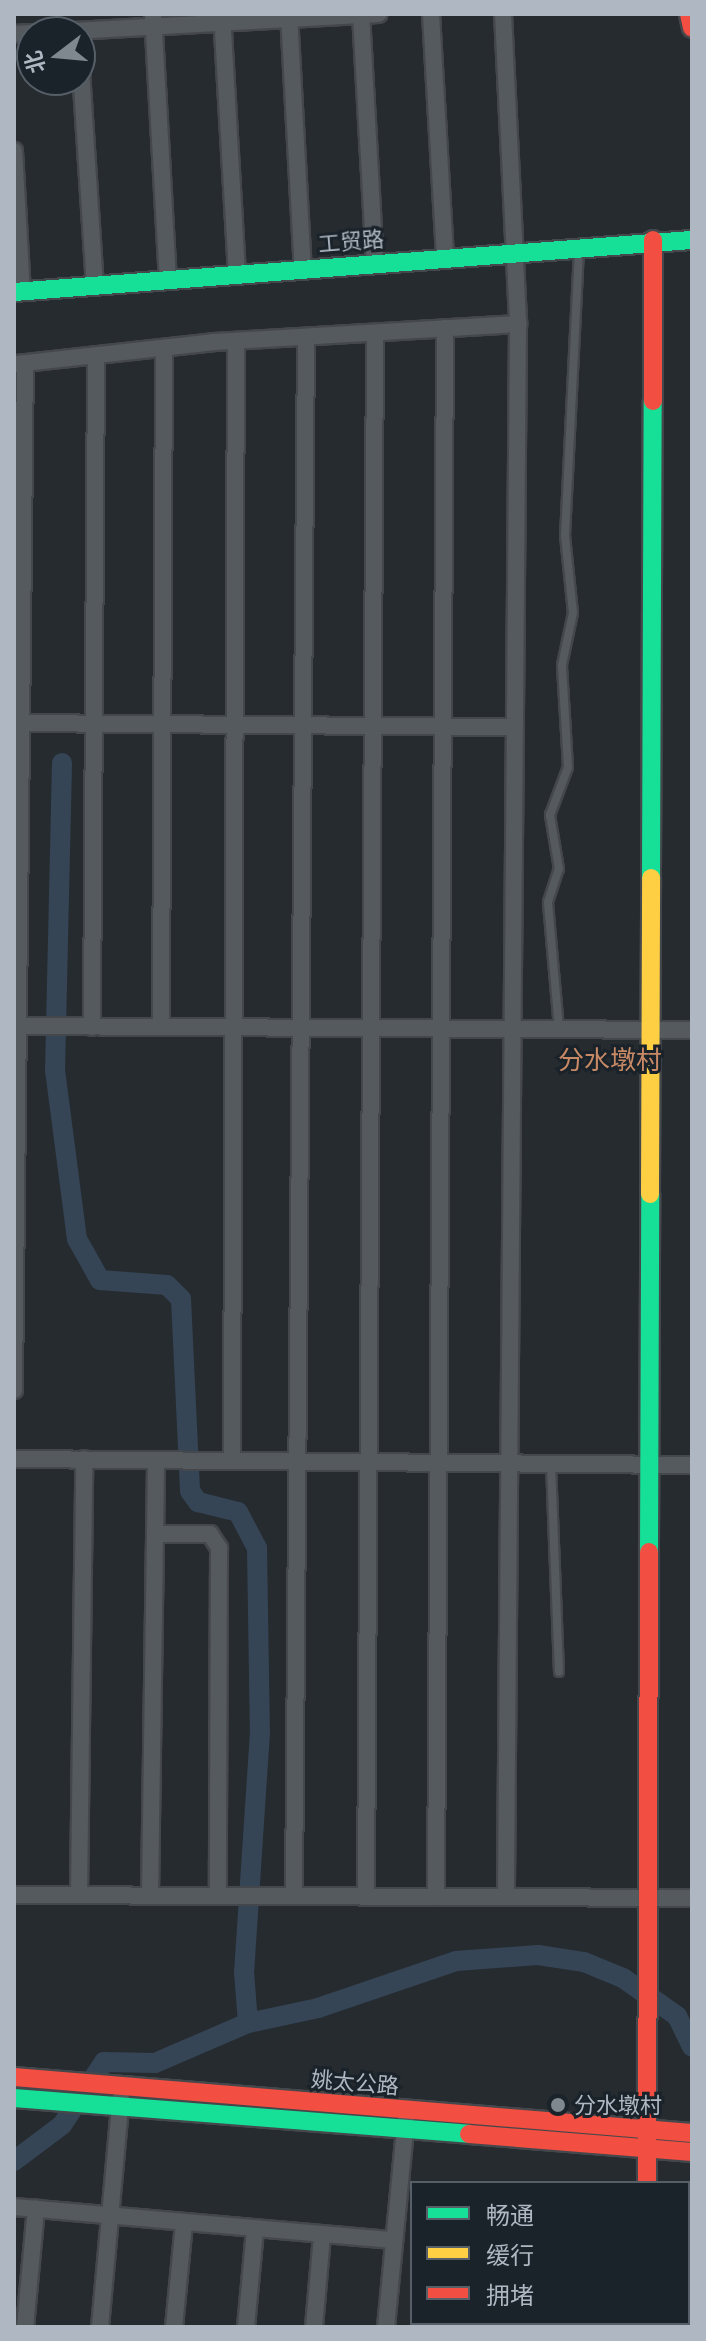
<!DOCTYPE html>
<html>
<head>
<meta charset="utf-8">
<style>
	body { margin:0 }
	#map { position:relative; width:706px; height:2341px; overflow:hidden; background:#262b30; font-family:"Golos Text","Noto Sans SC",sans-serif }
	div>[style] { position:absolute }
	.canal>* { height:20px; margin:-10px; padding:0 10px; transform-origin:10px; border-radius:10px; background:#354556 }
	.roads { filter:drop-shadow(2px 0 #44474b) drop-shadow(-2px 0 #44474b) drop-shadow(0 2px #44474b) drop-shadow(0 -2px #44474b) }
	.lane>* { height:8px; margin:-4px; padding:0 4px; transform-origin:4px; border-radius:4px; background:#555a5f }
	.street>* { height:16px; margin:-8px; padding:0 8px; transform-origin:8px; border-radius:8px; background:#555a5f }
	.fast>* { height:18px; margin:-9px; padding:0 9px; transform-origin:9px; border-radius:9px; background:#16e098 }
	.slow>* { height:18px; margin:-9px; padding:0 9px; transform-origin:9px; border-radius:9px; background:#ffcf43 }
	.jam>* { height:18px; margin:-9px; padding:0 9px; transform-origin:9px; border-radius:9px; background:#f24e42 }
	.dots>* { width:22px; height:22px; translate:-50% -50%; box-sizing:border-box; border:4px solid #1a222a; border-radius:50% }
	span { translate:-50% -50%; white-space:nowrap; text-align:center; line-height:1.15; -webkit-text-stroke:6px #1a222a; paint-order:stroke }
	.street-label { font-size:22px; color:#afb8c2 }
	.poi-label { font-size:22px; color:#afb8c2 }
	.left { translate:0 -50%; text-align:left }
	.quarter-label { font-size:26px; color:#c88965 }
	.frame { position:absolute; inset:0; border:16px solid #afb8c2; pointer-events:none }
	.legend { position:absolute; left:410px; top:2181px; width:280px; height:144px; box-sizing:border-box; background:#1a222a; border:2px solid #565e67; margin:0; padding:10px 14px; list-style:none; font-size:24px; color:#afb8c2 }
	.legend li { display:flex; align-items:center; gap:16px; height:40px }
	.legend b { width:40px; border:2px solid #565e67 }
	.north { position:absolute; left:16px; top:16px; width:80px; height:80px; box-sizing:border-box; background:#1a222a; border:2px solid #565e67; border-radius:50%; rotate:254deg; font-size:22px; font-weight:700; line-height:32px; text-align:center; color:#afb8c2 }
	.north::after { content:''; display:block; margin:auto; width:28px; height:36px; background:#7f878f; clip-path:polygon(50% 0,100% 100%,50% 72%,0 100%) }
</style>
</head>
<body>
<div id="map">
	<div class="canal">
		<i style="left:62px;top:763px;width:307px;rotate:91.3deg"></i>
		<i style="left:55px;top:1070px;width:170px;rotate:82.6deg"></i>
		<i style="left:77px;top:1239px;width:47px;rotate:60.7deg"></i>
		<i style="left:100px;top:1280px;width:67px;rotate:4.3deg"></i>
		<i style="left:167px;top:1285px;width:20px;rotate:45deg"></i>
		<i style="left:181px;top:1299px;width:192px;rotate:87.3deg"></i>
		<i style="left:190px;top:1491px;width:14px;rotate:54deg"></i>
		<i style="left:198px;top:1502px;width:41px;rotate:14deg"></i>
		<i style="left:238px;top:1512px;width:41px;rotate:62.2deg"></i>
		<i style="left:257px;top:1548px;width:184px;rotate:89.1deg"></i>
		<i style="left:260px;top:1732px;width:241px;rotate:93.8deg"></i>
		<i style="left:244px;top:1972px;width:51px;rotate:85.5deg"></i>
		<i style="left:14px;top:2161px;width:60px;rotate:-36.9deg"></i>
		<i style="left:62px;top:2125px;width:76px;rotate:-56.3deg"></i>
		<i style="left:104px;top:2062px;width:51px;rotate:1.1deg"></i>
		<i style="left:155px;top:2063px;width:101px;rotate:-23.3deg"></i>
		<i style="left:248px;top:2023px;width:72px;rotate:-12.1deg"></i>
		<i style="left:318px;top:2008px;width:146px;rotate:-18.8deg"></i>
		<i style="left:456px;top:1961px;width:82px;rotate:-4.2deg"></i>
		<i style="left:538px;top:1955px;width:47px;rotate:8.7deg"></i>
		<i style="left:584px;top:1962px;width:42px;rotate:22.3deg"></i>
		<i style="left:623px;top:1978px;width:66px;rotate:35.1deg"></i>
		<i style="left:677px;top:2016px;width:34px;rotate:64deg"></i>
	</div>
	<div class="roads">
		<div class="lane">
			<i style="left:559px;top:1029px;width:127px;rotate:-95deg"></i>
			<i style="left:548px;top:902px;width:35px;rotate:-72deg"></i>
			<i style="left:559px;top:869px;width:55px;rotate:-99.5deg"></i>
			<i style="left:550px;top:815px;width:51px;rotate:-69.4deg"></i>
			<i style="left:568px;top:767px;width:102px;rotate:-93.4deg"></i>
			<i style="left:562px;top:665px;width:53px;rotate:-78.1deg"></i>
			<i style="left:573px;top:613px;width:77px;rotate:-95.9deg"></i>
			<i style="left:565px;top:536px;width:285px;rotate:-87.2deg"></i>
			<i style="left:551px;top:1464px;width:208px;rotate:87.8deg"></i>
		</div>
		<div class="street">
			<i style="left:153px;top:14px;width:265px;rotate:86.8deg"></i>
			<i style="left:222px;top:14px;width:260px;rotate:86.7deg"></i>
			<i style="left:289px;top:14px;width:255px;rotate:86.9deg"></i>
			<i style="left:361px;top:14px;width:249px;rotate:86.8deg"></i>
			<i style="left:431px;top:14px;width:243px;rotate:86.7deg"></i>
			<i style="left:503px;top:14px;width:310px;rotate:87.2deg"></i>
			<i style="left:518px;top:324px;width:1573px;rotate:90.44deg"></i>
			<i style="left:56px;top:32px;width:323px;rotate:-3.2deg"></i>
			<i style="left:14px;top:34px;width:18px;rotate:-3deg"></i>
			<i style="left:80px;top:55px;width:231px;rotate:86.3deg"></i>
			<i style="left:14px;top:151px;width:141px;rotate:86.8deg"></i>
			<i style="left:16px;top:364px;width:199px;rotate:-6.3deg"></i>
			<i style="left:214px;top:342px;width:305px;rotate:-3.4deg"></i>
			<i style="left:14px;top:723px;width:501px;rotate:0.46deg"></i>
			<i style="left:14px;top:1026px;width:678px;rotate:0.34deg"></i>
			<i style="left:92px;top:1027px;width:671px;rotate:-89.66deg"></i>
			<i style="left:161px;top:1027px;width:679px;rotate:-89.75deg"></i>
			<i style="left:14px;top:1390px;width:1026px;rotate:-89.39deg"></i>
			<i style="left:14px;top:1459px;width:678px;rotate:0.51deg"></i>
			<i style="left:232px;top:1460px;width:1119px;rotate:-89.8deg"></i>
			<i style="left:155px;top:1534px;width:55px"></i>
			<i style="left:210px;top:1534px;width:17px;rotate:57deg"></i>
			<i style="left:219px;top:1548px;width:348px;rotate:90.2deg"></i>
			<i style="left:14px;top:1895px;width:678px;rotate:0.25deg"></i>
			<i style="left:79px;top:1895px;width:436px;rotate:-89.3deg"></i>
			<i style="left:150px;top:1895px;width:435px;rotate:-89.2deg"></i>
			<i style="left:294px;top:1896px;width:1559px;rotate:-89.56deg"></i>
			<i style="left:366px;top:1897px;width:1564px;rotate:-89.67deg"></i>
			<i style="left:436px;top:1897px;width:1569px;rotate:-89.67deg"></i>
			<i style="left:14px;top:2207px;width:381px;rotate:5deg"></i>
			<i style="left:25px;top:2327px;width:119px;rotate:-84.7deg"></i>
			<i style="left:100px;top:2327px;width:230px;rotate:-84.8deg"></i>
			<i style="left:174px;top:2327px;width:104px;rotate:-84.5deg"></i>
			<i style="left:246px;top:2327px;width:97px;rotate:-84.7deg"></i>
			<i style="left:314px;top:2327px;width:92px;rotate:-85deg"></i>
			<i style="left:386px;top:2327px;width:208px;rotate:-84.5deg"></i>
		</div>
		<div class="fast">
			<i style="left:14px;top:292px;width:680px;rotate:-4.39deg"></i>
			<i style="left:651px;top:878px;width:477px;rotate:-89.8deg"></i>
			<i style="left:649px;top:1552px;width:358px;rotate:-89.8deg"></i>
			<i style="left:14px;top:2098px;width:456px;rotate:4.5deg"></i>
			<i style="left:635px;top:2327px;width:4px;rotate:-76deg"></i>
		</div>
		<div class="slow">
			<i style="left:650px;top:1194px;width:316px;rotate:-89.8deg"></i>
		</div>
		<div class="jam">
			<i style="left:689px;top:14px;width:14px;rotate:78deg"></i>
			<i style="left:653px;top:401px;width:161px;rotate:-90deg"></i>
			<i style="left:14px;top:2077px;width:680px;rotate:4.72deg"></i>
			<i style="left:469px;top:2134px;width:224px;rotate:4.6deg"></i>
			<i style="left:647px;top:2183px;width:631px;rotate:-89.82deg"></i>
		</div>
	</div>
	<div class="dots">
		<i style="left:558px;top:2105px;background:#7f878f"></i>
	</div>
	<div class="street-label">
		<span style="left:351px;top:241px;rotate:-5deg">工贸路</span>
		<span style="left:355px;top:2082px;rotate:5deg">姚太公路</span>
	</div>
	<div class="poi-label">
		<span class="left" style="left:574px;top:2105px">分水墩村</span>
	</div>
	<div class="quarter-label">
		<span style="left:610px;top:1060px">分水墩村</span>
	</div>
	<div class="frame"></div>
	<ul class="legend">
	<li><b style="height:10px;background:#16e098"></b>畅通</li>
	<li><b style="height:10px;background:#ffcf43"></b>缓行</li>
	<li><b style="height:10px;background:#f24e42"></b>拥堵</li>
	</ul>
	<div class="north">北</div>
</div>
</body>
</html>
